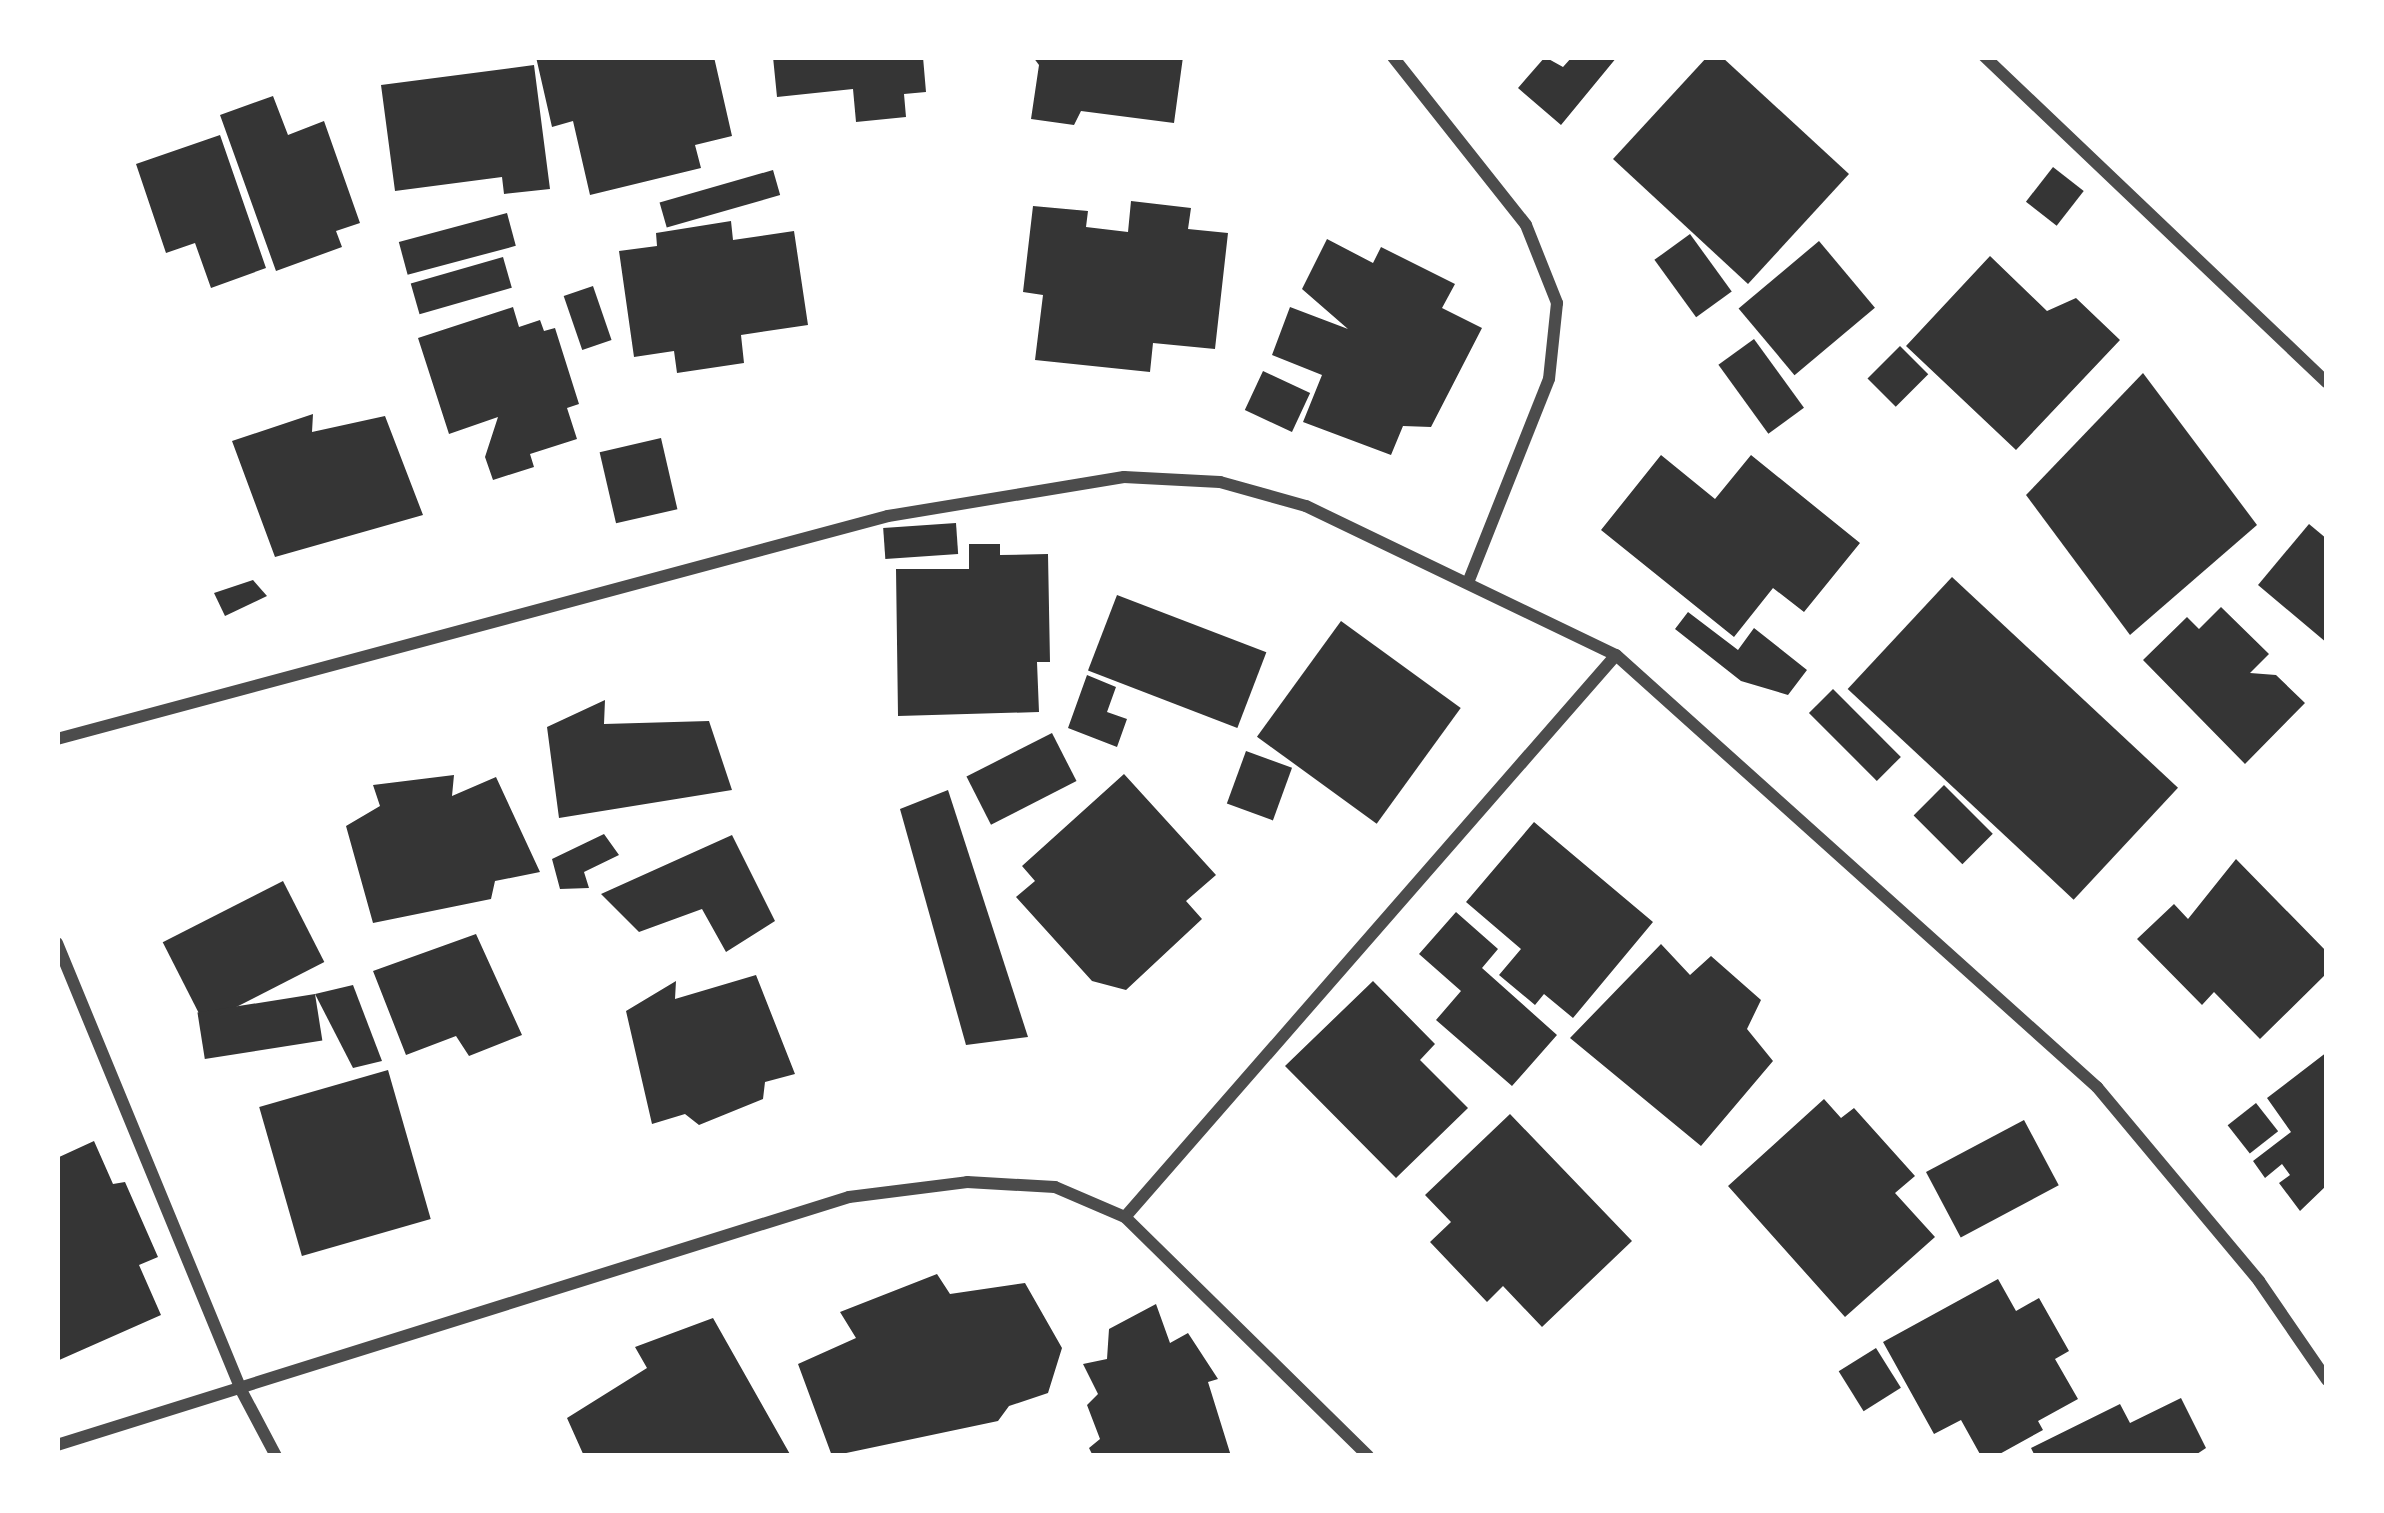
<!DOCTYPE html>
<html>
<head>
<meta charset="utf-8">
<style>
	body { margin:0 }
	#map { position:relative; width:2384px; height:1513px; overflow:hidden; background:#fff; font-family:"Archivo Narrow",sans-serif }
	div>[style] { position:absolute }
	.building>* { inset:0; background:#353535; transform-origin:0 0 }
	.minor>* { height:12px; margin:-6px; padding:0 6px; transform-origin:6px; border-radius:6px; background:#4c4c4c }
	span { translate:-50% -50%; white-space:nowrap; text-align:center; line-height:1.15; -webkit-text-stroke:12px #fff; paint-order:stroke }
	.frame { position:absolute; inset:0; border:60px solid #fff; pointer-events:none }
</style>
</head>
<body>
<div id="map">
	<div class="building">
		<i style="clip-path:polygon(536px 57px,714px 57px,732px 136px,695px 145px,701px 168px,590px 195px,573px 121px,552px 127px)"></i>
		<i style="clip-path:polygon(773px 57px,923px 57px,926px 92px,904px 94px,906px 117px,856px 122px,853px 89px,777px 97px)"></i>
		<i style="clip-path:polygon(1033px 57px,1183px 57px,1174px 123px,1081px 111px,1074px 125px,1031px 119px,1039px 65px)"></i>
		<i style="clip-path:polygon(1545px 57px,1563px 67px,1572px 57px,1617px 57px,1561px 125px,1518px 88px)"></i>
		<i style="clip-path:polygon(1707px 57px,1722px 57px,1849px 174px,1748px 284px,1613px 159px)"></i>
		<i style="clip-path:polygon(534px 65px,550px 189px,504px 194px,502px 177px,395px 191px,381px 85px)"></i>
		<i style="clip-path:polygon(273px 96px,288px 135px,324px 121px,360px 223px,336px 231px,342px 247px,276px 271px,220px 115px)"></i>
		<i style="clip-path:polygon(220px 135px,266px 268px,211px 288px,195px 243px,166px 253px,136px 164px)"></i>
		<i style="left:2053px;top:167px;width:39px;height:44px;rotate:38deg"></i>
		<i style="left:773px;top:170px;width:26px;height:118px;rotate:74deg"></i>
		<i style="clip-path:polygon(1131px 201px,1191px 208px,1188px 229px,1228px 233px,1215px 349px,1153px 343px,1150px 372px,1035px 360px,1043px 295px,1023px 292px,1033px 206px,1088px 211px,1086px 227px,1128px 232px)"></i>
		<i style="left:507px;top:213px;width:34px;height:112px;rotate:75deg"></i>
		<i style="clip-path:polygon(731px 221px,733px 240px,794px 231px,808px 325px,741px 335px,744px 363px,677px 373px,674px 351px,634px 357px,619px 251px,657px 246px,656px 233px)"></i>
		<i style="left:1690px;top:234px;width:71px;height:44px;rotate:54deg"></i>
		<i style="clip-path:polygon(1327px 239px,1373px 263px,1381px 247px,1455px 284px,1442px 308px,1482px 328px,1431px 427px,1403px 426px,1391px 455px,1303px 422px,1322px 375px,1272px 355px,1290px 307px,1348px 329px,1302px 289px)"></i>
		<i style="left:1819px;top:241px;width:87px;height:105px;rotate:50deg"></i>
		<i style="clip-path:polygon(1990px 256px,2047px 311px,2076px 298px,2120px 340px,2016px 450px,1906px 346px)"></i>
		<i style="left:503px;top:257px;width:32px;height:96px;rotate:74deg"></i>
		<i style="left:593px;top:286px;width:57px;height:31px;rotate:71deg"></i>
		<i style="clip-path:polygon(513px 307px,519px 327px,540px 320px,544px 331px,555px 328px,579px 404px,567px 408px,577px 439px,530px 454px,534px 467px,493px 480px,485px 457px,498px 417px,449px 434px,418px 338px)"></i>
		<i style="left:1754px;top:339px;width:85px;height:44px;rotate:54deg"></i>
		<i style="left:1900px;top:346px;width:40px;height:46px;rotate:45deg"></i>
		<i style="left:1263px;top:371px;width:52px;height:43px;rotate:25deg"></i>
		<i style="clip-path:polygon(2143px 373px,2257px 525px,2130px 635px,2026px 495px)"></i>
		<i style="clip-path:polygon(313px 414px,312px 432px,385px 416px,423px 515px,275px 557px,232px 441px)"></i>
		<i style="left:661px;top:438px;width:73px;height:63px;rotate:77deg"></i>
		<i style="clip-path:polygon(1661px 455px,1715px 499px,1751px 455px,1860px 543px,1804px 612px,1773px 588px,1734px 637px,1601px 530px)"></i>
		<i style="left:956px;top:523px;width:31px;height:73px;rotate:86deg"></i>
		<i style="clip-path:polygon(2309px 524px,2327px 539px,2327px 643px,2258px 585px)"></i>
		<i style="clip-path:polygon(969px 544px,1000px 544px,1000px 555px,1048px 554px,1050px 662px,1037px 662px,1039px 712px,898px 716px,896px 569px,969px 569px)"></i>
		<i style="left:1952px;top:577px;width:309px;height:153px;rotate:43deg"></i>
		<i style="clip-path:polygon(253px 580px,267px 596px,225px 616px,214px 593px)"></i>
		<i style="left:1117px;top:595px;width:160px;height:81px;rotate:21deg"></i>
		<i style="clip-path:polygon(2221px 607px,2269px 654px,2250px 673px,2276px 675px,2305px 703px,2245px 764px,2143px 660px,2187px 617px,2199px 629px)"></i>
		<i style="clip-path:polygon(1688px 612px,1738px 650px,1754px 628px,1807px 670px,1788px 695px,1741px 681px,1675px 629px)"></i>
		<i style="left:1341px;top:621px;width:148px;height:143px;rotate:36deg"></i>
		<i style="clip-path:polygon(1087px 675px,1116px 687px,1107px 712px,1127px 719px,1117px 747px,1068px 728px)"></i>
		<i style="left:1833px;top:689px;width:96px;height:34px;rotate:45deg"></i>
		<i style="clip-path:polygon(605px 700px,604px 724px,709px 721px,732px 790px,559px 818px,547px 727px)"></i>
		<i style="left:1052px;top:733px;width:54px;height:96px;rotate:63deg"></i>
		<i style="left:1246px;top:751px;width:49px;height:56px;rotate:20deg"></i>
		<i style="clip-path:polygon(1124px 774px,1216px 875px,1186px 901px,1202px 919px,1126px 990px,1092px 981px,1016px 897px,1035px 881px,1022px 866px)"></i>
		<i style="clip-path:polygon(454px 775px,452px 796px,496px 777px,540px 872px,495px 881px,491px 899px,373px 923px,346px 826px,380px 806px,373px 785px)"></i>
		<i style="left:1944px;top:785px;width:69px;height:43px;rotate:45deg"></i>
		<i style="clip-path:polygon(948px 790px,1028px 1037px,966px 1045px,900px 809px)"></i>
		<i style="clip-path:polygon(1534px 822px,1653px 922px,1573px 1018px,1544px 994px,1535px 1005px,1499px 975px,1521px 949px,1466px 902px)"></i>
		<i style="clip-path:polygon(604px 834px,619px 855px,584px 872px,589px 888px,560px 889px,552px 859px)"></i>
		<i style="clip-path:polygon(732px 835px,775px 921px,726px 952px,702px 909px,639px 932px,601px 894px)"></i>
		<i style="clip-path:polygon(2236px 859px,2327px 952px,2327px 973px,2260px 1039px,2214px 992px,2202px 1005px,2137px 939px,2174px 904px,2188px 919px)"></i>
		<i style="left:283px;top:881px;width:91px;height:135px;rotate:63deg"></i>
		<i style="clip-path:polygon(1456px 912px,1498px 949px,1482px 968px,1557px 1035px,1512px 1086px,1436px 1020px,1461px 991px,1419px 954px)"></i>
		<i style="clip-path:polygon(476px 934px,522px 1035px,469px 1056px,456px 1036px,406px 1055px,373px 971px)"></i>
		<i style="clip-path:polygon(1661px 944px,1690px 975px,1711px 956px,1761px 1000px,1747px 1029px,1773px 1061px,1701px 1146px,1570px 1038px)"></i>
		<i style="clip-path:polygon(756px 975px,795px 1074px,765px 1082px,763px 1099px,699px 1125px,685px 1114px,652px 1124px,626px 1011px,676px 981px,675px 999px)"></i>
		<i style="clip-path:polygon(1373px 981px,1435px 1044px,1420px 1060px,1468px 1108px,1396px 1178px,1285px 1066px)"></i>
		<i style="clip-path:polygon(353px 985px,382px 1061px,353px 1068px,315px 994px)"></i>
		<i style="left:315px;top:994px;width:47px;height:119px;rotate:81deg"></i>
		<i style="clip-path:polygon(2327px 1052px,2327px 1185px,2300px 1211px,2279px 1183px,2290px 1175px,2282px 1164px,2265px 1178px,2253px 1161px,2291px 1132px,2267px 1098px)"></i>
		<i style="left:388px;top:1070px;width:155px;height:134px;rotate:74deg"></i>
		<i style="clip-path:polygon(1824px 1099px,1841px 1118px,1854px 1108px,1915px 1176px,1895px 1193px,1935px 1237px,1845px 1317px,1728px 1186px)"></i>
		<i style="left:2256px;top:1103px;width:36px;height:36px;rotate:52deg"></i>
		<i style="clip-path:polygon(1510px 1114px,1632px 1241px,1542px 1327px,1503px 1286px,1487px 1302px,1430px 1242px,1451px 1222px,1425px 1195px)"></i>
		<i style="left:2024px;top:1120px;width:74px;height:111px;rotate:62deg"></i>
		<i style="clip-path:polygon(94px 1141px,113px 1184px,125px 1182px,158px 1257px,139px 1265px,161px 1315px,57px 1361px,57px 1158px)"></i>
		<i style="clip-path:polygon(937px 1274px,950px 1294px,1025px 1283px,1062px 1348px,1048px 1393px,1009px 1406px,998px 1421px,832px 1456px,798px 1364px,856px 1338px,840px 1312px)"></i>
		<i style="clip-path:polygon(1998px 1279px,2016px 1311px,2039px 1298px,2069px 1351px,2055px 1359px,2078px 1399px,2038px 1421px,2043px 1430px,1996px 1456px,1981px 1456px,1961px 1420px,1934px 1434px,1883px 1342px)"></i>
		<i style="clip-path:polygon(1156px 1304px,1170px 1343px,1188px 1333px,1218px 1379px,1208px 1382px,1231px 1456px,1093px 1456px,1089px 1448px,1100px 1439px,1087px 1405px,1098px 1394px,1083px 1364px,1107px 1359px,1109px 1329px)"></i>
		<i style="clip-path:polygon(713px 1318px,791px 1456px,584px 1456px,567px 1418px,647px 1368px,635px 1347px)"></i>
		<i style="left:1876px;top:1348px;width:47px;height:44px;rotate:58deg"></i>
		<i style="clip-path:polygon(2181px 1398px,2206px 1448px,2194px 1456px,2035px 1456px,2031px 1448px,2120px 1404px,2130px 1423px)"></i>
	</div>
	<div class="minor">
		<i style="left:1393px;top:57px;width:214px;rotate:51.6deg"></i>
		<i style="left:1526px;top:225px;width:84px;rotate:68.3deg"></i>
		<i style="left:1557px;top:303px;width:76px;rotate:96deg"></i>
		<i style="left:1549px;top:379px;width:216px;rotate:111.7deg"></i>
		<i style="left:1985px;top:57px;width:472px;rotate:43.6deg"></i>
		<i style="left:57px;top:739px;width:860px;rotate:-15.02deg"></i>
		<i style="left:888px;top:516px;width:239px;rotate:-9.4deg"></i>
		<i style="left:1124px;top:477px;width:96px;rotate:3deg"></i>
		<i style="left:1220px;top:482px;width:89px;rotate:15.6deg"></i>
		<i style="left:1306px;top:506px;width:344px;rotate:25.7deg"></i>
		<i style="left:1616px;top:655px;width:647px;rotate:41.93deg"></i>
		<i style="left:2097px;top:1087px;width:253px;rotate:50.1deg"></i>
		<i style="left:2259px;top:1281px;width:120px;rotate:55.5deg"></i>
		<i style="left:57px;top:943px;width:481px;rotate:67.6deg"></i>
		<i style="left:240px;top:1388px;width:77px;rotate:62.1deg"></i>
		<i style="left:1125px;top:1217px;width:746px;rotate:-48.86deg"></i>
		<i style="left:57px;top:1445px;width:830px;rotate:-17.39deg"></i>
		<i style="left:849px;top:1197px;width:119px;rotate:-7.2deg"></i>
		<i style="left:967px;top:1182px;width:88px;rotate:3.3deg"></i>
		<i style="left:1055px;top:1187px;width:76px;rotate:23.2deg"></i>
		<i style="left:1125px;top:1217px;width:341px;rotate:44.5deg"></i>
	</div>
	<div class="frame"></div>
</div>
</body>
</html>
